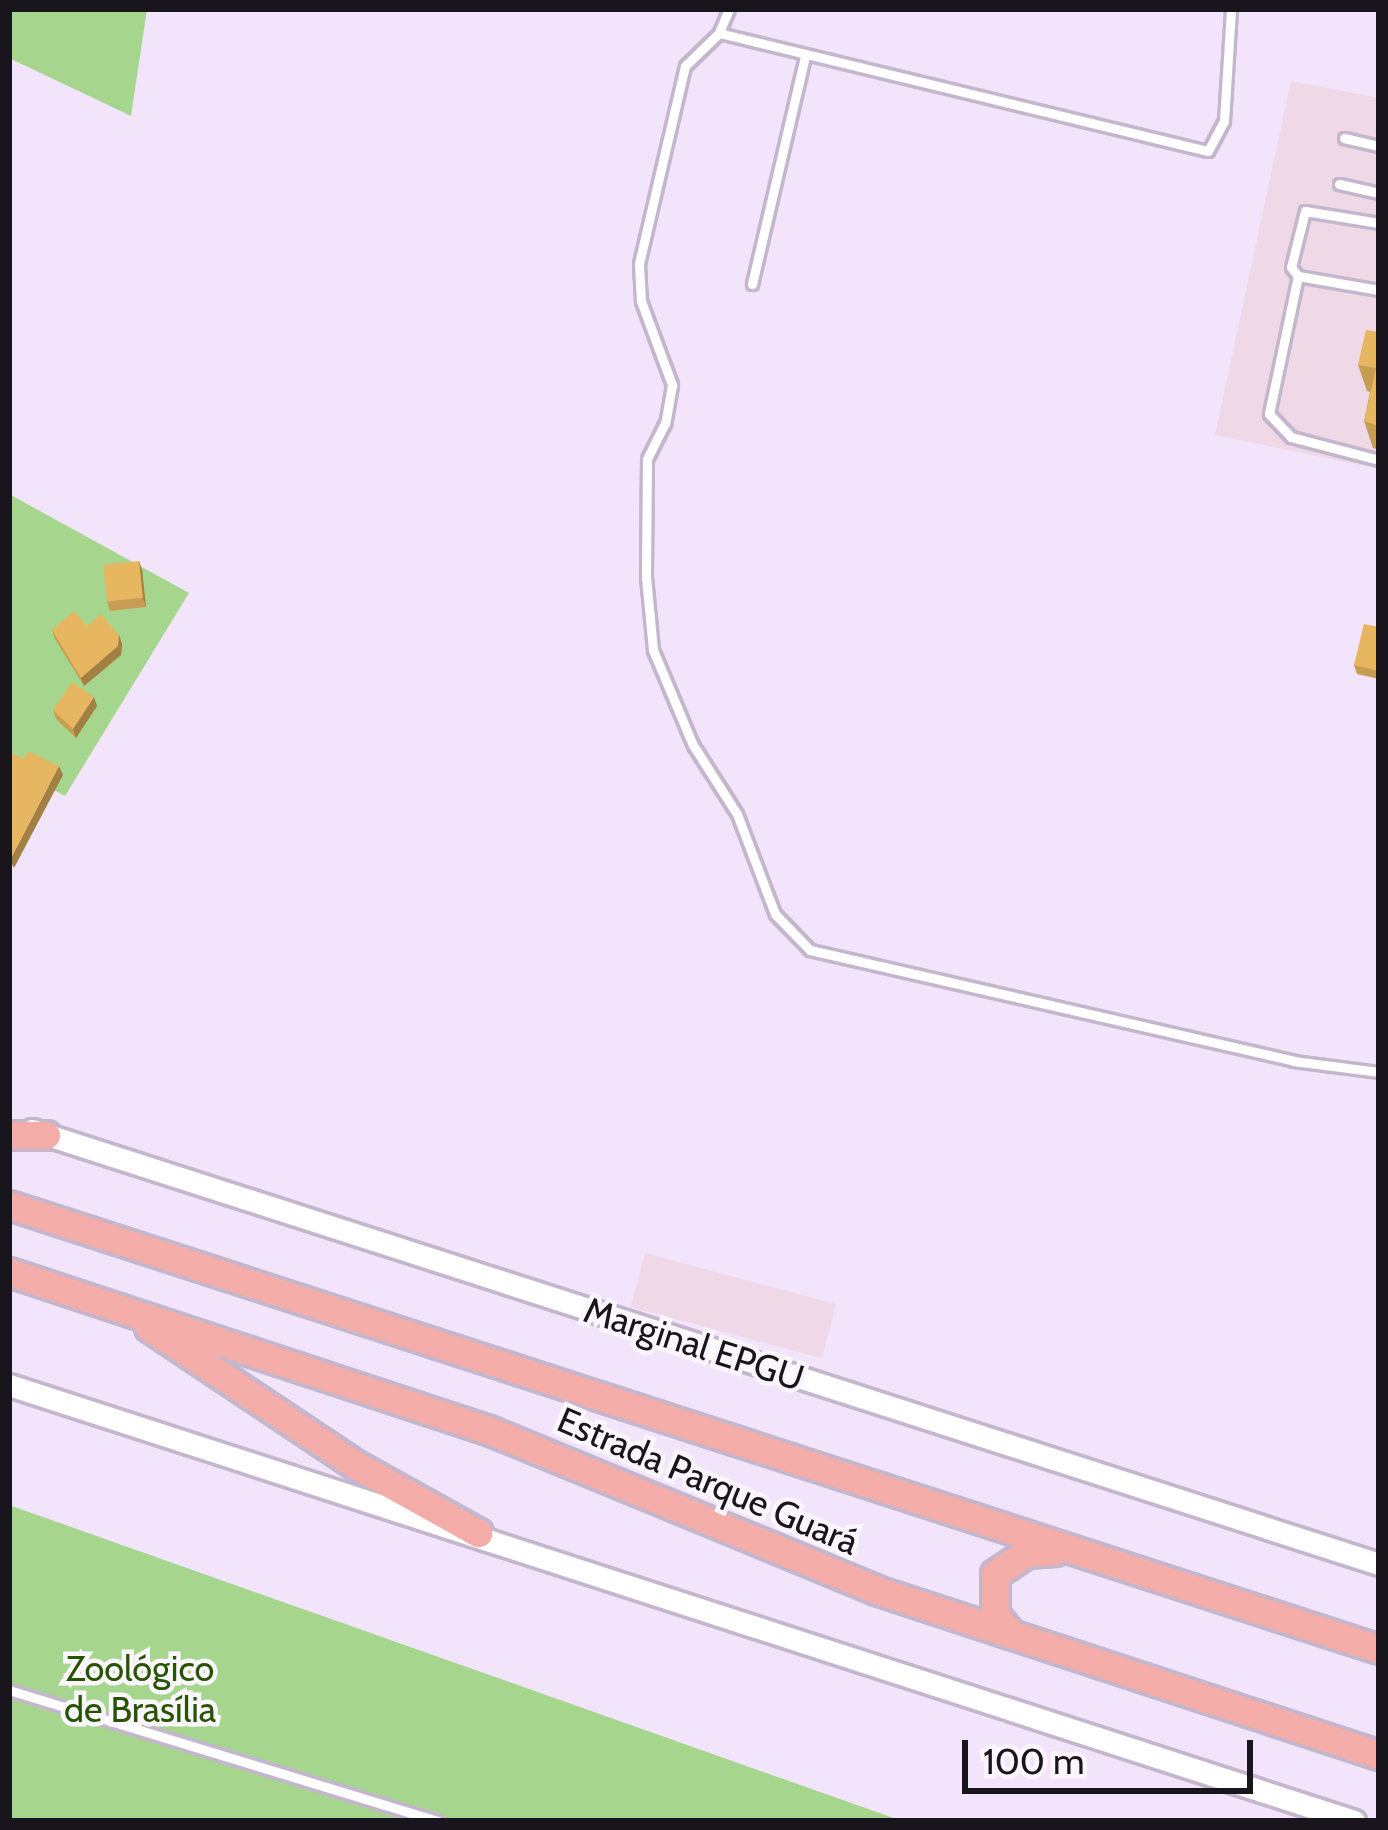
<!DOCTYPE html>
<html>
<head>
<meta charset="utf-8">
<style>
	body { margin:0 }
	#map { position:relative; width:1388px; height:1830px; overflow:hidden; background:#f2e4fb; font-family:Cabin,sans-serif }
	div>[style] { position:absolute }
	.commercial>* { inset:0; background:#efd9e7; transform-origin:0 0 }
	.green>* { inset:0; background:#a6d68d }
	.roads { filter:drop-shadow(3px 0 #c4b7cd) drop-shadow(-3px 0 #c4b7cd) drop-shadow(0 3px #c4b7cd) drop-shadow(0 -3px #c4b7cd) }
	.service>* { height:9px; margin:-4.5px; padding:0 4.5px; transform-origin:4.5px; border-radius:4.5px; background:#fff }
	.tertiary>* { height:21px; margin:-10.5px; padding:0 10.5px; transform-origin:10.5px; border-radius:10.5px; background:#fff }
	.trunk>* { height:27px; margin:-13.5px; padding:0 13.5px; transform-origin:13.5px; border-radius:13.5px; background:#f4aca8 }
	.wall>* { inset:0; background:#c79d53 }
	.shaded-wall>* { inset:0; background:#a27f43 }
	.building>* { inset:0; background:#e7b660; transform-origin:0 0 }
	span { translate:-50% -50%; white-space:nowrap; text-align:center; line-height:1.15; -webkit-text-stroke:9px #fbf5fe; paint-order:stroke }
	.street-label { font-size:36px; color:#19151c }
	.park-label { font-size:36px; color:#265400 }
	.frame { position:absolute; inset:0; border:12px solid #19151c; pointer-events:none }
	.scale { position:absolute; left:962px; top:1740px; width:291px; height:54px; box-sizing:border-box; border:6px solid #19151c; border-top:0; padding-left:15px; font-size:36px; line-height:42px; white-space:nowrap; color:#19151c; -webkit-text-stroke:9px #fbf5fe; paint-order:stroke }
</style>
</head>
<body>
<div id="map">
	<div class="commercial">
		<i style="clip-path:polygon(1291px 81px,1379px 98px,1379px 469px,1215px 435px)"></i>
		<i style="left:645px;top:1253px;width:198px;height:56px;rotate:15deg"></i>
	</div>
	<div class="green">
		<i style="clip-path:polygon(9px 9px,147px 9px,131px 116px,9px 58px)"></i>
		<i style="clip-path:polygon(9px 494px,189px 593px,65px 796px,9px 765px)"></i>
		<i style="clip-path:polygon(9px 1505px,902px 1821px,9px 1821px)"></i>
	</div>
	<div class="roads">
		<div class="service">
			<i style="left:729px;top:9px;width:26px;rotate:113deg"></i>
			<i style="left:719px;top:33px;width:47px;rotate:135.9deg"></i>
			<i style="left:685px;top:66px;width:203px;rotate:103.1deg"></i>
			<i style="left:639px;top:264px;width:37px;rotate:87deg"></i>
			<i style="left:641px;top:301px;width:90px;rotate:69.7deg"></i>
			<i style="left:672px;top:385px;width:39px;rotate:100deg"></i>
			<i style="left:665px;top:423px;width:40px;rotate:116.6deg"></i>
			<i style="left:647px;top:459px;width:118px;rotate:90.5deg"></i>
			<i style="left:646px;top:577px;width:73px;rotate:84.5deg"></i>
			<i style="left:653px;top:650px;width:103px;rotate:67.2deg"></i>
			<i style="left:693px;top:745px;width:82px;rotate:57.5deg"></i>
			<i style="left:737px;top:814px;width:107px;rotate:69.2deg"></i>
			<i style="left:775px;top:914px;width:50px;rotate:45.8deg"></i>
			<i style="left:810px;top:950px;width:497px;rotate:12.9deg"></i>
			<i style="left:1294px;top:1061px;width:86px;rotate:7.4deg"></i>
			<i style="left:719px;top:33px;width:503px;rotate:13.57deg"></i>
			<i style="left:1208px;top:151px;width:34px;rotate:-62deg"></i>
			<i style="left:1224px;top:121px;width:112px;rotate:-86.4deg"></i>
			<i style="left:1344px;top:138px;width:36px;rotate:13deg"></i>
			<i style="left:1339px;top:184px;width:41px;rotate:12.7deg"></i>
			<i style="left:1379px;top:223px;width:75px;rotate:-170.8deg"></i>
			<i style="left:1305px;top:211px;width:58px;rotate:104deg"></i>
			<i style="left:1291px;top:267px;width:11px;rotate:52deg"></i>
			<i style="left:1298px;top:276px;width:82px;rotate:9.8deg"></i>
			<i style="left:1298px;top:276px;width:141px;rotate:101.9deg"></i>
			<i style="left:1269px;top:414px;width:32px;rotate:46deg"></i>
			<i style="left:1291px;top:437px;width:91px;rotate:14.6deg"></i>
			<i style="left:752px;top:284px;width:234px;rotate:-76.9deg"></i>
			<i style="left:9px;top:1690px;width:449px;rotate:17deg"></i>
		</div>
		<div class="tertiary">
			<i style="left:32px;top:1130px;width:1415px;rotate:17.86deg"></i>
			<i style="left:9px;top:1385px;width:1414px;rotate:17.96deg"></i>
		</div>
		<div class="trunk">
			<i style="left:9px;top:1135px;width:37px"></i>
			<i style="left:9px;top:1205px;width:1440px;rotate:17.96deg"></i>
			<i style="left:9px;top:1272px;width:508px;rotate:18.26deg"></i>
			<i style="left:491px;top:1431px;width:417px;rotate:22.4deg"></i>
			<i style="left:876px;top:1590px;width:529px;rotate:18.16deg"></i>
			<i style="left:149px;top:1327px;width:249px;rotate:33.7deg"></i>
			<i style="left:356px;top:1465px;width:140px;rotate:29.1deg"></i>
			<i style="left:1010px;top:1633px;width:23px;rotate:-130deg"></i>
			<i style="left:995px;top:1615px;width:41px;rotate:-90deg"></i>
			<i style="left:995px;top:1574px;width:37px;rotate:-34deg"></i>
			<i style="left:1026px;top:1553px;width:29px;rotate:-4deg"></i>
		</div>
	</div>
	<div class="wall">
		<i style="clip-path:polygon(1379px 332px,1379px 450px,1373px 448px,1364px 421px,1370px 392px,1367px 391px,1358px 365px)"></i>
		<i style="clip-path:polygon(139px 561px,142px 570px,146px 607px,110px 611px,107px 602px)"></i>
		<i style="clip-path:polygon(87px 626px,119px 635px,122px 644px,121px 655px,84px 686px,55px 639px,52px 630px)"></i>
		<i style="clip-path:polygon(1379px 627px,1379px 679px,1357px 674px,1354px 665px)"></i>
		<i style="clip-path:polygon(97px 706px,76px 738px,56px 719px,53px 710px)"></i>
	</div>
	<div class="shaded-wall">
		<i style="clip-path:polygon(139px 561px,142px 570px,146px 607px,143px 598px)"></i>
		<i style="clip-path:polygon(119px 635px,122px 644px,121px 655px,84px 686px,81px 678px)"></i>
		<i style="clip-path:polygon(94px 697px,97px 706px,76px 738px,73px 729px)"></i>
		<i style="clip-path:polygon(59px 766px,63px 775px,14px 868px,10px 860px)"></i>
	</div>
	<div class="building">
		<i style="clip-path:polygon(1366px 330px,1379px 332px,1379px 426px,1364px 421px,1376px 368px,1358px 365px)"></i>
		<i style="left:139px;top:561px;width:37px;height:36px;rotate:84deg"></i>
		<i style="clip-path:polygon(74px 611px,87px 626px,101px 614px,119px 635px,118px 646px,81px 678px,52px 630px)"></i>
		<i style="clip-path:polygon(1364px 624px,1379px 627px,1379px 671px,1354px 665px)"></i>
		<i style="clip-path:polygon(72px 682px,94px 697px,73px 729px,53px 710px)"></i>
		<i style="clip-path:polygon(28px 751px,59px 766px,10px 860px,9px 752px,24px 759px)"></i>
	</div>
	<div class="street-label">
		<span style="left:694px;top:1344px;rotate:18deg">Marginal EPGU</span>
		<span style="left:708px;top:1481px;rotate:23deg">Estrada Parque Guará</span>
	</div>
	<div class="park-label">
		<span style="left:140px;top:1689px">Zoológico<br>de Brasília</span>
	</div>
	<div class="frame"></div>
	<div class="scale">100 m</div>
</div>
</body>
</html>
